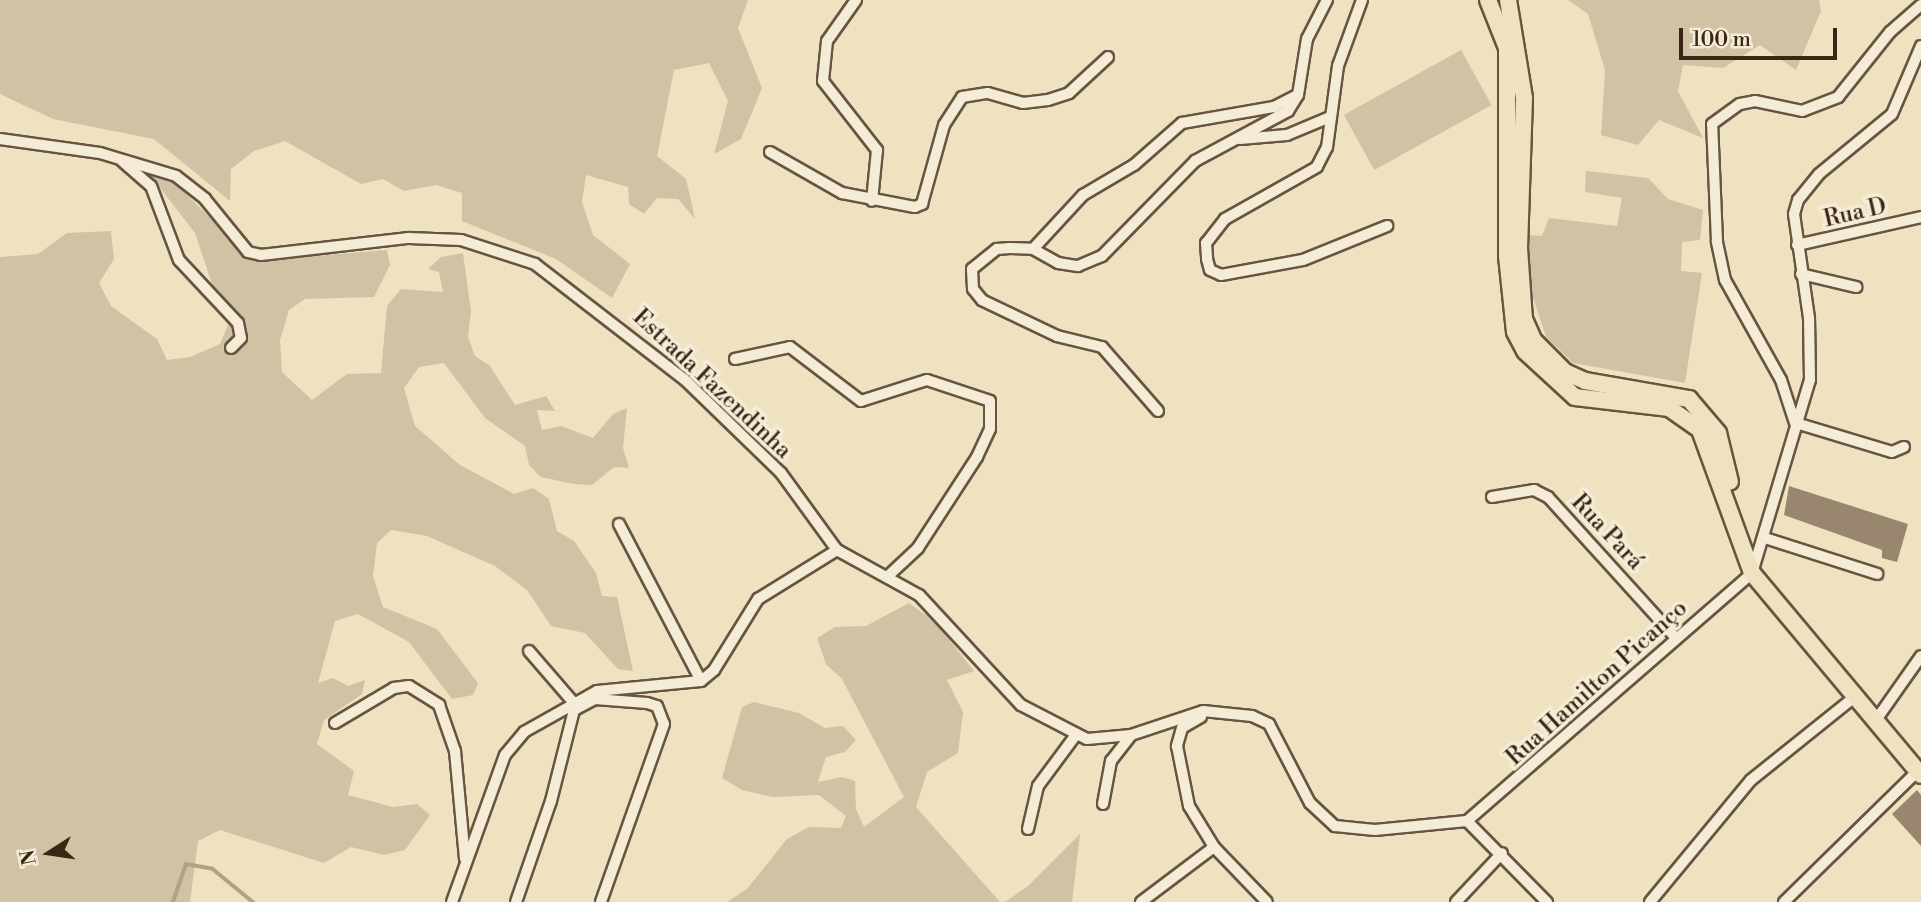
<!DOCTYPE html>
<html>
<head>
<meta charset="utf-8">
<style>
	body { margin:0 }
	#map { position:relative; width:1921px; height:902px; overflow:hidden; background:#eee2c1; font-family:"Libre Bodoni",serif }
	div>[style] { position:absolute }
	.green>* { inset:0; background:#d0c2a4; transform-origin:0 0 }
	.stream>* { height:3.5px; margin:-1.75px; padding:0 1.75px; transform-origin:1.75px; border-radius:1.75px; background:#b1a287 }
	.building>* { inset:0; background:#98876e }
	.roads { filter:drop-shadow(2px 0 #685440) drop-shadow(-2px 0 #685440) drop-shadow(0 2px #685440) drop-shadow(0 -2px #685440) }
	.street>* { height:10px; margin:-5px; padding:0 5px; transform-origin:5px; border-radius:5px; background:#f4ecd7 }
	.primary>* { height:16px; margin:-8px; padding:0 8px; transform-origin:8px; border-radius:8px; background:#eee2c1 }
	span { translate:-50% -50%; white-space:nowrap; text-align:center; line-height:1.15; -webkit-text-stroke:7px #f4ecd7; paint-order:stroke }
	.street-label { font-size:23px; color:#3b2515 }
	.north { position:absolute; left:14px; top:818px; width:70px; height:70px; -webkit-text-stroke:5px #f4ecd7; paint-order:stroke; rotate:258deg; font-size:19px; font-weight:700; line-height:28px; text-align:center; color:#3b2515 }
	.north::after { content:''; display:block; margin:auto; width:24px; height:32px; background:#3b2515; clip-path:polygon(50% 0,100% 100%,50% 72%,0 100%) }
	.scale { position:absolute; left:1679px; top:28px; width:158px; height:32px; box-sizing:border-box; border:4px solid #3b2515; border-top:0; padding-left:9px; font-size:21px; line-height:24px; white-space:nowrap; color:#3b2515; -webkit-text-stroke:5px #f4ecd7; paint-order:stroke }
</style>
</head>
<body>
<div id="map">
	<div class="green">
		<i style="clip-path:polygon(0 0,748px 0,738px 28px,762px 88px,741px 139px,714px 154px,728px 101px,709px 63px,674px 70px,657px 156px,686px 179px,695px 219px,678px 199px,657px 198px,644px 214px,629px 204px,628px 187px,586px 175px,582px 202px,593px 235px,630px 264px,612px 298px,556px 259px,462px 221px,462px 193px,436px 185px,404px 191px,383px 179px,361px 184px,285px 141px,254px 151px,231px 169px,230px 201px,154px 139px,53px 119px,0 94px)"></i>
		<i style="clip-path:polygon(1568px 0,1819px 0,1821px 11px,1796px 70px,1760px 45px,1723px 68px,1683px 65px,1678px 91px,1703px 138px,1659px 120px,1638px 145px,1601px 135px,1605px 70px,1588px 14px)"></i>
		<i style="left:1461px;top:50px;width:63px;height:134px;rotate:61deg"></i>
		<i style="clip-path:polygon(163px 171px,254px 261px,387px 250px,390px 265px,374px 297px,305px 299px,289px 310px,280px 340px,282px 372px,312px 400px,347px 374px,381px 373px,387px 306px,401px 289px,443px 292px,439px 272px,428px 269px,441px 257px,463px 253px,471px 311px,468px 337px,475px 356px,490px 366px,515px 405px,546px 396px,555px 411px,537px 410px,542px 430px,561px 426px,593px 438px,613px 414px,627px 408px,623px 448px,629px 468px,614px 467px,592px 485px,574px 484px,541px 477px,529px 465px,525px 446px,485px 418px,444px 363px,419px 367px,404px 388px,415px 426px,460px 465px,514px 494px,533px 488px,549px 499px,557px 531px,574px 541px,596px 573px,602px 596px,617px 597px,633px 671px,618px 669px,585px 633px,551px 626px,527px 590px,495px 566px,427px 536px,391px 530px,377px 543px,373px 576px,383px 607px,437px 629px,478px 683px,473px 695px,452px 699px,409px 642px,358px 614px,335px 621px,318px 683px,333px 678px,348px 686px,365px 680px,362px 694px,324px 720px,317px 744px,354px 771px,348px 795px,393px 807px,417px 804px,430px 815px,405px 850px,384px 855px,351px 847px,324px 863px,220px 830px,198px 841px,190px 902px,0 902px,0 257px,38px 254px,67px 233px,111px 231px,114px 259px,99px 283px,111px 306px,157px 339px,167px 360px,190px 357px,220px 344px,233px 313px,214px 290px,195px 233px,150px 175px)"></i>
		<i style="clip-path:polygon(1586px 171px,1648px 178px,1668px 199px,1703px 210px,1700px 240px,1682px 242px,1681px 271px,1702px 273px,1685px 383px,1573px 363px,1546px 337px,1529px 285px,1528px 235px,1542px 236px,1549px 218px,1617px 226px,1622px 198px,1585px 192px)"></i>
		<i style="clip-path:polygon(909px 603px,935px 622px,974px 671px,947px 680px,963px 712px,958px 753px,927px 772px,916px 807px,1000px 902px,727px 902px,747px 889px,787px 839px,809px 827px,841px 828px,846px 816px,819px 795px,773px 797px,742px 790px,722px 778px,742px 707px,754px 702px,799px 713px,825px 728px,843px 726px,856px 740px,845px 752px,826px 757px,818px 782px,842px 777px,855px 781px,856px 809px,864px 827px,904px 797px,842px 679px,826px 664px,817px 638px,835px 627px,866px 626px)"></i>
		<i style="clip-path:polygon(1080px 834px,1072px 902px,1005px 902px,1028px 886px)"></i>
	</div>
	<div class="stream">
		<i style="left:173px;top:902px;width:40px;rotate:-71.1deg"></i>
		<i style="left:186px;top:864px;width:27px;rotate:10deg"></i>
		<i style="left:213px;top:869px;width:52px;rotate:39.5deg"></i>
	</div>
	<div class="building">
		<i style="clip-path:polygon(1789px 486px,1908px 524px,1897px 562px,1882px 558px,1882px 550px,1784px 515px)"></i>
		<i style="clip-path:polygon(1917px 790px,1921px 795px,1921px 846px,1892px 814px)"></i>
	</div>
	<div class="roads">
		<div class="street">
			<i style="left:856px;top:0;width:50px;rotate:125.3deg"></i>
			<i style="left:827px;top:41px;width:40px;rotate:95.7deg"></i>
			<i style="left:823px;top:81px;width:88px;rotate:52deg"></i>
			<i style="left:877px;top:150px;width:51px;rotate:95.6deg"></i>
			<i style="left:1362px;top:0;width:70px;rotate:110deg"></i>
			<i style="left:1338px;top:66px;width:82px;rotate:97.7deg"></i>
			<i style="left:1327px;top:147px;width:22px;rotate:117deg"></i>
			<i style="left:1317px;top:167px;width:106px;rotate:150.5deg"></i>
			<i style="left:1225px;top:219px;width:31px;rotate:128deg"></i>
			<i style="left:1206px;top:243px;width:16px;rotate:86deg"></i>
			<i style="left:1207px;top:259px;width:11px;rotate:75deg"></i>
			<i style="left:1210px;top:270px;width:12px;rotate:24deg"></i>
			<i style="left:1221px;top:275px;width:83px;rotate:-10.4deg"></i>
			<i style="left:1303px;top:260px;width:91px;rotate:-22deg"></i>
			<i style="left:0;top:139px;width:101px;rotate:8deg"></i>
			<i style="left:100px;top:153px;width:79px;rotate:16.8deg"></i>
			<i style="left:176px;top:176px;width:37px;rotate:38deg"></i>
			<i style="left:205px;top:199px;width:68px;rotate:50.9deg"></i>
			<i style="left:248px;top:252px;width:13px;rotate:13deg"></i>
			<i style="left:261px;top:255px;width:149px;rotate:-6.6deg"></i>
			<i style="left:409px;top:238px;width:52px;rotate:2.2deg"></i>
			<i style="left:461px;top:240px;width:78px;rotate:18deg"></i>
			<i style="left:535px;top:264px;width:190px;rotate:37.7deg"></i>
			<i style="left:685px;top:380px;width:134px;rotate:44.1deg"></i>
			<i style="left:781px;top:473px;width:95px;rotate:54deg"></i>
			<i style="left:837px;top:550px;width:94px;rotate:28.8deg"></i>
			<i style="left:919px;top:595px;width:150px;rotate:47.2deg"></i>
			<i style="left:1021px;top:705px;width:74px;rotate:27.3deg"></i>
			<i style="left:1087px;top:739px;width:44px;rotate:-5.2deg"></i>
			<i style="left:1131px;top:735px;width:76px;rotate:-18.4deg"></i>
			<i style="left:1203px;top:711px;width:49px;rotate:5.8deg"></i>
			<i style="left:1252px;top:716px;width:19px;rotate:25deg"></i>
			<i style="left:1269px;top:724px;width:89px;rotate:62.6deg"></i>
			<i style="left:1310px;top:803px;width:34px;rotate:43deg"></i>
			<i style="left:1335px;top:826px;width:40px;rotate:5.7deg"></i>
			<i style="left:1375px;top:830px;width:92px;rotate:-5.6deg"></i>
			<i style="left:1467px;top:821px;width:114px;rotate:45.4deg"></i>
			<i style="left:1240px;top:139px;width:47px;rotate:-4.9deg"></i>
			<i style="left:1287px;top:135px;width:47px;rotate:-22.7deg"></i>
			<i style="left:770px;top:152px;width:83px;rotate:29.7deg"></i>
			<i style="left:842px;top:193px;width:74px;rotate:10.9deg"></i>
			<i style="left:915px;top:207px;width:8px;rotate:-23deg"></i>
			<i style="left:922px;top:204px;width:82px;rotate:-74.4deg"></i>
			<i style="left:944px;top:125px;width:33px;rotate:-57deg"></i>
			<i style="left:962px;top:97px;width:26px;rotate:-9deg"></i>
			<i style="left:988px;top:93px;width:36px;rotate:16deg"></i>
			<i style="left:1023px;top:103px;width:25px;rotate:-7deg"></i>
			<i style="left:1048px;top:100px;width:22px;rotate:-18deg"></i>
			<i style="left:1069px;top:93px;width:53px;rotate:-42.7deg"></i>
			<i style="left:122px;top:161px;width:38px;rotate:41deg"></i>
			<i style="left:151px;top:186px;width:79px;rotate:69.3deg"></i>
			<i style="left:179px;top:260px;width:86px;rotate:46.9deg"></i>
			<i style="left:238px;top:323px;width:15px;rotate:79deg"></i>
			<i style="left:241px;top:338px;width:14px;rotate:135deg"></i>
			<i style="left:1797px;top:245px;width:127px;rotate:-12.7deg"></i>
			<i style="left:1033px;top:249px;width:74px;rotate:-47.2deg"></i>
			<i style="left:1083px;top:195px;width:59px;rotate:-30.5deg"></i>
			<i style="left:1134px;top:165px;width:64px;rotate:-41.2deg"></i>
			<i style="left:1182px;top:123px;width:93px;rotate:-9.9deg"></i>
			<i style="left:1274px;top:107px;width:27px;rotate:-27deg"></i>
			<i style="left:1801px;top:274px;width:57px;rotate:13.3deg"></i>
			<i style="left:735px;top:359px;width:56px;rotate:-12.3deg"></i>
			<i style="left:790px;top:347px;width:89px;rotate:37.3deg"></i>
			<i style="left:861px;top:401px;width:69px;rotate:-17.7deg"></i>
			<i style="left:927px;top:380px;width:66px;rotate:18.4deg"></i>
			<i style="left:990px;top:401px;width:28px;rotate:90deg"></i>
			<i style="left:990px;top:429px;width:31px;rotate:115deg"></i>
			<i style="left:977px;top:457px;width:108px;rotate:123deg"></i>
			<i style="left:918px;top:548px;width:42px;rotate:136.9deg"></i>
			<i style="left:1158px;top:411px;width:85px;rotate:-131.2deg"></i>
			<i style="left:1102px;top:347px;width:46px;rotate:-166.3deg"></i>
			<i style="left:1057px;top:336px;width:83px;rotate:-154.4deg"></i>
			<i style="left:982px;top:300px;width:14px;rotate:-129deg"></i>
			<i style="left:973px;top:289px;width:20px;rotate:-93deg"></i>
			<i style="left:972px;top:269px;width:32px;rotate:-39deg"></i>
			<i style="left:997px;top:249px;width:13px;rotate:-4deg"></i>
			<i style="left:1010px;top:248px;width:23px;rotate:2deg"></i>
			<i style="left:1033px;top:249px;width:29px;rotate:29deg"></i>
			<i style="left:1058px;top:263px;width:20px;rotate:9deg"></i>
			<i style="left:1078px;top:266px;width:26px;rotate:-23deg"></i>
			<i style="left:1102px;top:256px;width:133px;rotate:-45.6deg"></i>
			<i style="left:1195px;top:161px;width:106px;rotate:-28.3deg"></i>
			<i style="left:1288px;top:111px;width:19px;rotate:-58deg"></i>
			<i style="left:1298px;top:95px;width:57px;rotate:-80.9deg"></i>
			<i style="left:1307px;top:39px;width:44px;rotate:-62.9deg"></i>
			<i style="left:1795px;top:423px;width:45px;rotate:-108deg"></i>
			<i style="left:1781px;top:380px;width:115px;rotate:-119.2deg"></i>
			<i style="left:1725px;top:280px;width:40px;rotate:-102deg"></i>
			<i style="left:1717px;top:241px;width:117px;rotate:-92.4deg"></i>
			<i style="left:1712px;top:124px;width:34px;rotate:-36deg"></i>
			<i style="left:1740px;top:104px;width:15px;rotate:-11deg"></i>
			<i style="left:1755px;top:101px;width:48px;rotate:12deg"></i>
			<i style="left:1802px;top:111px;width:39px;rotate:-21deg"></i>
			<i style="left:1838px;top:97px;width:83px;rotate:-51.3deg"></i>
			<i style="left:1890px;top:32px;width:41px;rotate:-41.1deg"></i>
			<i style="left:1796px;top:423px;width:100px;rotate:16.8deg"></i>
			<i style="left:1892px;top:452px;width:13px;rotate:-23deg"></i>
			<i style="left:1492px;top:497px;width:43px;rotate:-9.5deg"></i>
			<i style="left:1534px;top:490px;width:16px;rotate:27deg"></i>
			<i style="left:1548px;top:497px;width:190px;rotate:47.8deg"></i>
			<i style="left:619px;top:524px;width:177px;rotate:62.4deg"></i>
			<i style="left:1765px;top:538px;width:118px;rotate:17.8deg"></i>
			<i style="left:529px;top:651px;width:67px;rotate:49.2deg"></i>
			<i style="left:1201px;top:717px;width:22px;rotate:150deg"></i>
			<i style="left:1182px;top:728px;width:19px;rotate:106deg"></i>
			<i style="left:1177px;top:746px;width:61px;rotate:78.7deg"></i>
			<i style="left:1189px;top:806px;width:48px;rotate:58.6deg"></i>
			<i style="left:1214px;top:847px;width:76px;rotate:46.1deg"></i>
			<i style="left:1876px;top:720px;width:78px;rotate:-54.9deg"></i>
			<i style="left:335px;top:723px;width:69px;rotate:-30.7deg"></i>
			<i style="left:394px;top:688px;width:15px;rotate:-8deg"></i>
			<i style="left:409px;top:686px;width:36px;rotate:32deg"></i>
			<i style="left:439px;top:705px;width:49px;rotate:70.8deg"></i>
			<i style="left:455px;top:751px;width:108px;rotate:84.7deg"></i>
			<i style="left:1103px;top:804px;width:44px;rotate:-79.5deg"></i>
			<i style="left:1111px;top:761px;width:33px;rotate:-52deg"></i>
			<i style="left:1467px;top:821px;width:378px;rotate:-41deg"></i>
			<i style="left:1752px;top:573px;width:202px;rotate:-73.3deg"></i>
			<i style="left:1810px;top:380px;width:62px;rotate:-90.9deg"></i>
			<i style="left:1809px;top:318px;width:105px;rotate:-98.2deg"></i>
			<i style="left:1794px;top:214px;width:15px;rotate:-74deg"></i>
			<i style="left:1798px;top:200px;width:33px;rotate:-51deg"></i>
			<i style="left:1819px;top:174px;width:94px;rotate:-39.4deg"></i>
			<i style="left:1892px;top:114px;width:74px;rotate:-66.9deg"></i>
			<i style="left:1028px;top:829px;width:44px;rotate:-76.9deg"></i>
			<i style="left:1038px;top:786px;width:62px;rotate:-53.5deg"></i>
			<i style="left:452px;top:902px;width:156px;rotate:-70.2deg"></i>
			<i style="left:505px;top:755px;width:30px;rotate:-50deg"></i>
			<i style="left:524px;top:732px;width:84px;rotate:-29.3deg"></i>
			<i style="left:597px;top:691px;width:104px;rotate:-5.5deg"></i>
			<i style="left:701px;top:681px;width:17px;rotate:-40deg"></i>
			<i style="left:714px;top:670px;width:84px;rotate:-58.2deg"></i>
			<i style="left:758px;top:599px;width:93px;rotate:-31.8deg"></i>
			<i style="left:516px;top:902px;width:107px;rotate:-70.9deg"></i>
			<i style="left:551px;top:801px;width:94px;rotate:-75.8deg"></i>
			<i style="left:574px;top:710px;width:24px;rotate:-28deg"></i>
			<i style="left:595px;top:699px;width:52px;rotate:4.4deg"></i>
			<i style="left:647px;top:703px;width:10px;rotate:17deg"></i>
			<i style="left:657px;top:706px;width:19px;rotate:69deg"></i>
			<i style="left:664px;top:724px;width:189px;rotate:109.5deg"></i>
			<i style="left:1141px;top:902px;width:91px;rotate:-37deg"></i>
			<i style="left:1456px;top:902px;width:67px;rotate:-46.8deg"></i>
			<i style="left:1650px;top:902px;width:158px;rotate:-50.4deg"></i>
			<i style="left:1751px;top:780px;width:134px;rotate:-38.7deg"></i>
			<i style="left:1784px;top:902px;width:187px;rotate:-44.4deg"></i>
		</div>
		<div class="primary">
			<i style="left:1488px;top:0;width:52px;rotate:68.4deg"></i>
			<i style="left:1507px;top:48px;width:208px;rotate:90deg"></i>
			<i style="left:1507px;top:256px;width:76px;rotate:84deg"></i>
			<i style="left:1515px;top:332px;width:21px;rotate:62deg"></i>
			<i style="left:1525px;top:351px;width:68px;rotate:42.6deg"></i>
			<i style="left:1575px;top:397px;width:95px;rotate:6.7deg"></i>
			<i style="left:1669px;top:408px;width:38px;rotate:35deg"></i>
			<i style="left:1700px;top:430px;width:152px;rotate:70deg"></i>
			<i style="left:1752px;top:573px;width:263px;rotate:50.1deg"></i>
			<i style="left:1508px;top:0;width:99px;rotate:80.7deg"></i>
			<i style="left:1524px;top:98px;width:150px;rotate:91.9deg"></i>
			<i style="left:1519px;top:248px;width:71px;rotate:86deg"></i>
			<i style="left:1524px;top:319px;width:24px;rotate:66deg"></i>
			<i style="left:1534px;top:341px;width:44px;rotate:45deg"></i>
			<i style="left:1565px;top:372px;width:22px;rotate:24deg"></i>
			<i style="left:1585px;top:381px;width:106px;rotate:9.8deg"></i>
			<i style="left:1689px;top:399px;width:45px;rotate:49.5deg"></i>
			<i style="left:1718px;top:433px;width:50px;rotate:76.2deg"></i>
		</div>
	</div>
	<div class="street-label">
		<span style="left:1855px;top:213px;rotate:-13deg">Rua D</span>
		<span style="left:712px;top:384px;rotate:43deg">Estrada Fazendinha</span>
		<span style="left:1607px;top:532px;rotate:47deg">Rua Pará</span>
		<span style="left:1597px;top:683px;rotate:-42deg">Rua Hamilton Picanço</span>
	</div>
	<div class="north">N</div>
	<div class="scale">100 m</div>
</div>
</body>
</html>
